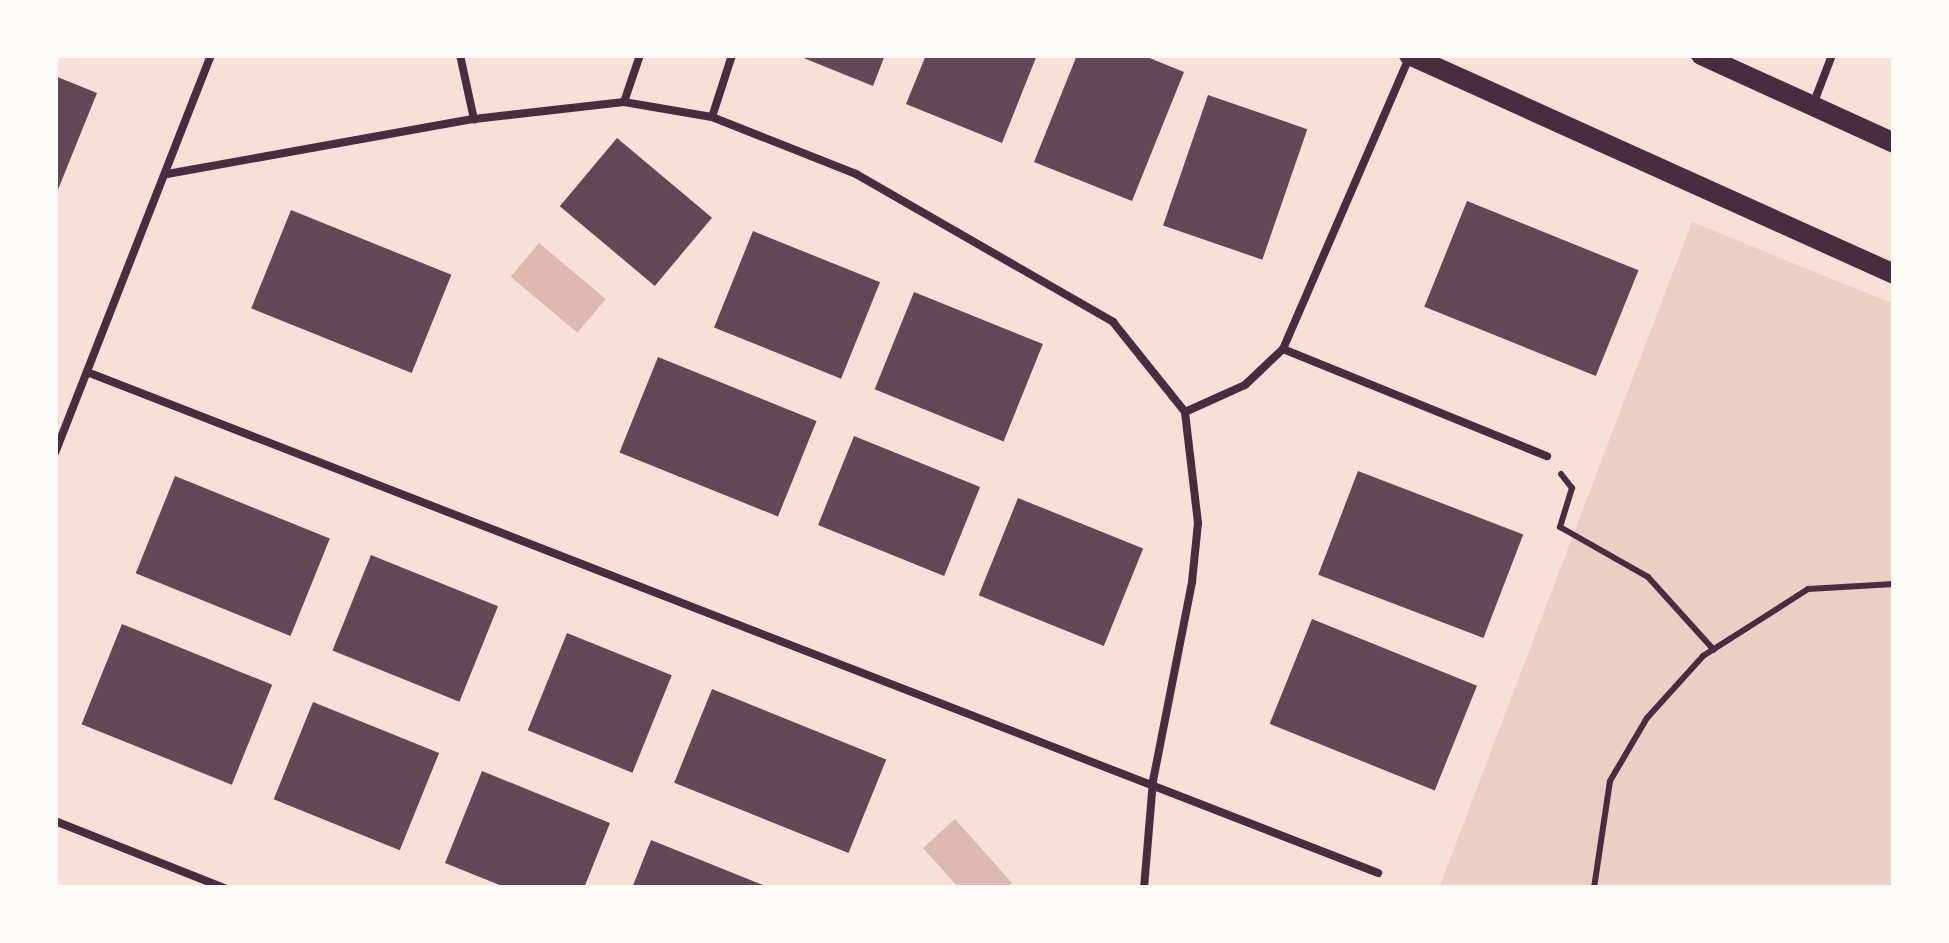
<!DOCTYPE html>
<html>
<head>
<meta charset="utf-8">
<style>
	body { margin:0 }
	#map { position:relative; width:1949px; height:943px; overflow:hidden; background:#f7e1d7; font-family:"PT Sans",sans-serif }
	div>[style] { position:absolute }
	.green>* { inset:0; background:#ebcfc5 }
	.water>* { inset:0; background:#dcb8b0; transform-origin:0 0 }
	.building>* { inset:0; background:#644757; transform-origin:0 0 }
	.path>* { height:6px; margin:-3px; padding:0 3px; transform-origin:3px; border-radius:3px; background:#4a2c40 }
	.service>* { height:8px; margin:-4px; padding:0 4px; transform-origin:4px; border-radius:4px; background:#4a2c40 }
	.secondary>* { height:20px; margin:-10px; padding:0 10px; transform-origin:10px; border-radius:10px; background:#4a2c40 }
	span { translate:-50% -50%; white-space:nowrap; text-align:center; line-height:1.15; -webkit-text-stroke:10px #fffaf5; paint-order:stroke }
	.frame { position:absolute; inset:0; border:58px solid #fffaf5; pointer-events:none }
</style>
</head>
<body>
<div id="map">
	<div class="green">
		<i style="clip-path:polygon(1692px 222px,1894px 304px,1894px 888px,1439px 888px)"></i>
	</div>
	<div class="water">
		<i style="left:539px;top:243px;width:87px;height:44px;rotate:40deg"></i>
		<i style="clip-path:polygon(955px 819px,1012px 883px,1006px 888px,959px 888px,923px 848px)"></i>
	</div>
	<div class="building">
		<i style="clip-path:polygon(796px 55px,885px 55px,873px 86px)"></i>
		<i style="clip-path:polygon(926px 55px,1037px 55px,1002px 143px,906px 104px)"></i>
		<i style="clip-path:polygon(1077px 55px,1142px 55px,1184px 72px,1132px 201px,1034px 162px)"></i>
		<i style="clip-path:polygon(55px 76px,97px 93px,55px 197px)"></i>
		<i style="left:1208px;top:95px;width:105px;height:138px;rotate:19deg"></i>
		<i style="left:617px;top:138px;width:124px;height:89px;rotate:40deg"></i>
		<i style="left:1467px;top:201px;width:185px;height:114px;rotate:22deg"></i>
		<i style="left:291px;top:210px;width:173px;height:106px;rotate:22deg"></i>
		<i style="left:753px;top:231px;width:137px;height:104px;rotate:22deg"></i>
		<i style="left:914px;top:292px;width:139px;height:105px;rotate:22deg"></i>
		<i style="left:658px;top:357px;width:171px;height:103px;rotate:22deg"></i>
		<i style="left:854px;top:436px;width:136px;height:96px;rotate:22deg"></i>
		<i style="left:1358px;top:471px;width:177px;height:111px;rotate:21deg"></i>
		<i style="left:175px;top:476px;width:167px;height:105px;rotate:22deg"></i>
		<i style="left:1018px;top:498px;width:135px;height:105px;rotate:22deg"></i>
		<i style="left:371px;top:555px;width:137px;height:103px;rotate:22deg"></i>
		<i style="left:1312px;top:619px;width:178px;height:113px;rotate:22deg"></i>
		<i style="left:122px;top:624px;width:162px;height:108px;rotate:22deg"></i>
		<i style="left:567px;top:633px;width:113px;height:105px;rotate:22deg"></i>
		<i style="left:712px;top:689px;width:188px;height:101px;rotate:22deg"></i>
		<i style="left:313px;top:702px;width:136px;height:105px;rotate:22deg"></i>
		<i style="clip-path:polygon(482px 771px,610px 823px,584px 888px,507px 888px,445px 863px)"></i>
		<i style="clip-path:polygon(651px 840px,770px 888px,632px 888px)"></i>
	</div>
	<div class="path">
		<i style="left:1561px;top:474px;width:18px;rotate:52deg"></i>
		<i style="left:1572px;top:488px;width:41px;rotate:107.1deg"></i>
		<i style="left:1560px;top:527px;width:101px;rotate:29.6deg"></i>
		<i style="left:1648px;top:577px;width:98px;rotate:47.9deg"></i>
		<i style="left:1594px;top:888px;width:108px;rotate:-81.5deg"></i>
		<i style="left:1610px;top:781px;width:73px;rotate:-59.6deg"></i>
		<i style="left:1647px;top:718px;width:84px;rotate:-47.9deg"></i>
		<i style="left:1703px;top:656px;width:125px;rotate:-32.5deg"></i>
		<i style="left:1808px;top:589px;width:86px;rotate:-3.3deg"></i>
	</div>
	<div class="service">
		<i style="left:460px;top:55px;width:66px;rotate:77.7deg"></i>
		<i style="left:474px;top:119px;width:151px;rotate:-6.5deg"></i>
		<i style="left:624px;top:102px;width:89px;rotate:9.7deg"></i>
		<i style="left:712px;top:117px;width:155px;rotate:21.6deg"></i>
		<i style="left:856px;top:174px;width:297px;rotate:29.9deg"></i>
		<i style="left:1113px;top:322px;width:115px;rotate:51.3deg"></i>
		<i style="left:624px;top:102px;width:50px;rotate:-71.2deg"></i>
		<i style="left:1814px;top:102px;width:50px;rotate:-69deg"></i>
		<i style="left:712px;top:117px;width:65px;rotate:-72.1deg"></i>
		<i style="left:167px;top:174px;width:312px;rotate:-10.2deg"></i>
		<i style="left:1283px;top:349px;width:285px;rotate:22.1deg"></i>
		<i style="left:87px;top:372px;width:1385px;rotate:21.21deg"></i>
		<i style="left:1185px;top:412px;width:66px;rotate:-24.2deg"></i>
		<i style="left:1245px;top:385px;width:52px;rotate:-43.5deg"></i>
		<i style="left:1283px;top:349px;width:317px;rotate:-66.6deg"></i>
		<i style="left:55px;top:453px;width:427px;rotate:-68.6deg"></i>
		<i style="left:55px;top:821px;width:182px;rotate:21.6deg"></i>
		<i style="left:1144px;top:888px;width:107px;rotate:-85.2deg"></i>
		<i style="left:1153px;top:781px;width:203px;rotate:-78.9deg"></i>
		<i style="left:1192px;top:582px;width:59px;rotate:-84.2deg"></i>
		<i style="left:1198px;top:523px;width:112px;rotate:-96.7deg"></i>
	</div>
	<div class="secondary">
		<i style="left:1409px;top:55px;width:532px;rotate:24.3deg"></i>
		<i style="left:1701px;top:55px;width:212px;rotate:24.5deg"></i>
	</div>
	<div class="frame"></div>
</div>
</body>
</html>
